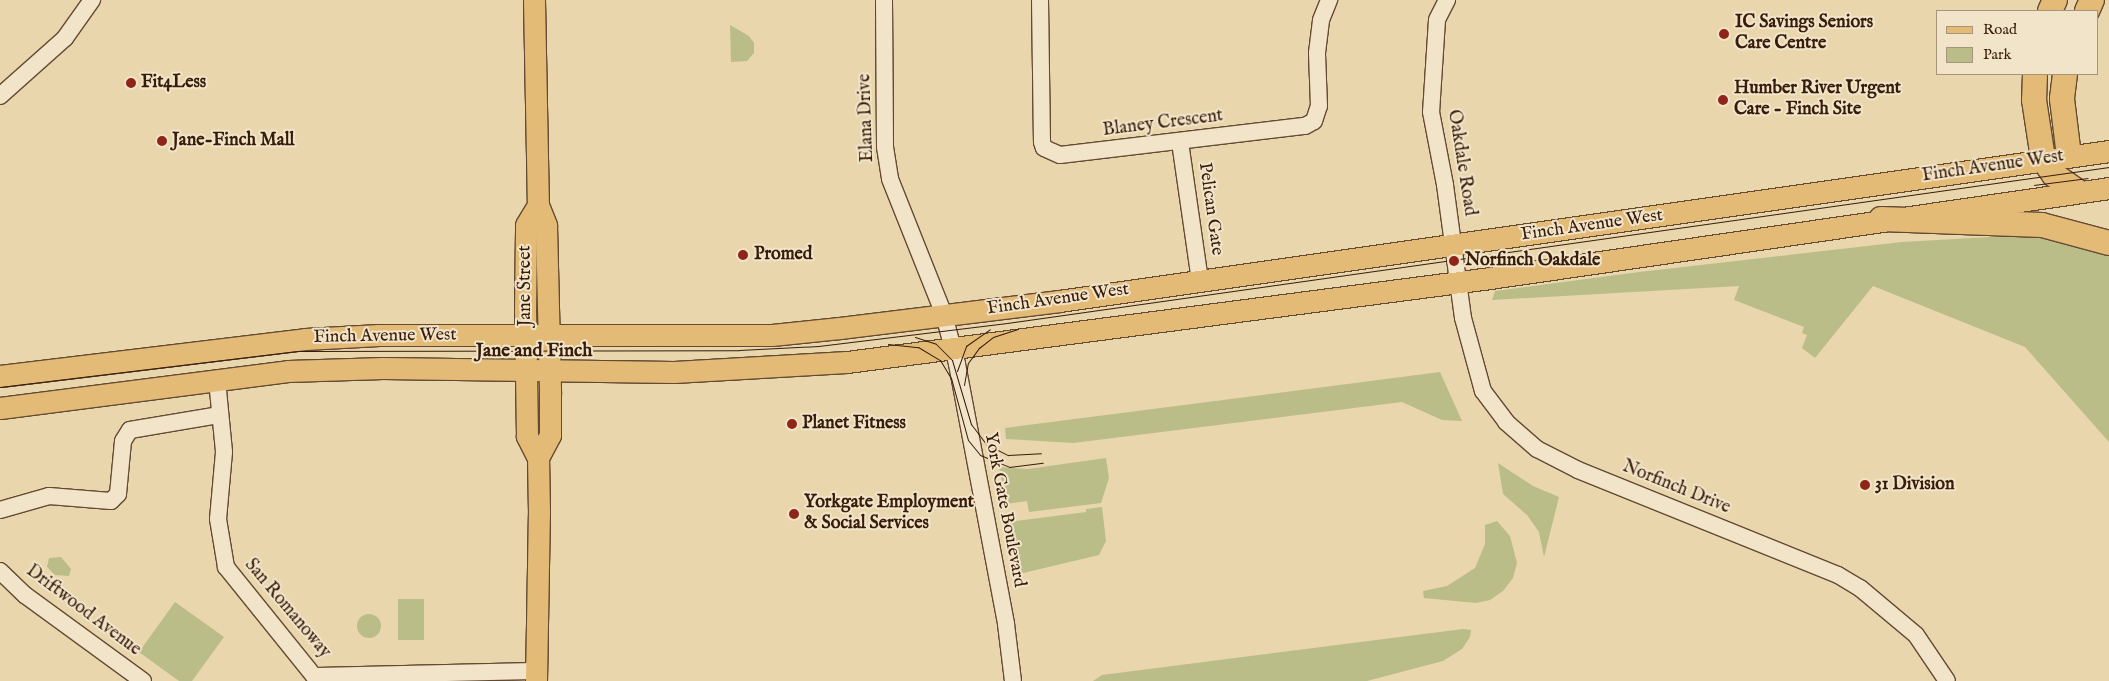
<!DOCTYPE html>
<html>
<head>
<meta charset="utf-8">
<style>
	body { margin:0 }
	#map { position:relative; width:2109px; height:681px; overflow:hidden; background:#e9d6ac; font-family:"IM FELL English",serif }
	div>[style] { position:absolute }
	.green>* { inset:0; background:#babd87; transform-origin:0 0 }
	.round { border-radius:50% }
	.roads { filter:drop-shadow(1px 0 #644a33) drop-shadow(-1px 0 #644a33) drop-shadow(0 1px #644a33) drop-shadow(0 -1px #644a33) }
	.minor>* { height:16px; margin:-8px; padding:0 8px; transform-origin:8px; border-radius:8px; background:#f1e4c9 }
	.major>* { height:21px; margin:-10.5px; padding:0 10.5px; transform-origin:10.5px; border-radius:10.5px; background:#e4bb76 }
	.highway>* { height:24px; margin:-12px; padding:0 12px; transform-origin:12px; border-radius:12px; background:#e4bb76 }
	.tram>* { height:1px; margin:-0.5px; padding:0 0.5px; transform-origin:0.5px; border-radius:0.5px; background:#381c0b }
	.dots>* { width:14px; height:14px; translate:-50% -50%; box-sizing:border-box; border:2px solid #f1e4c9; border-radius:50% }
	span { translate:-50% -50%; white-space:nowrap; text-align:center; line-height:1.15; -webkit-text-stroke:4px #f1e4c9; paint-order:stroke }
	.poi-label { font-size:18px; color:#381c0b; font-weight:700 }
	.left { translate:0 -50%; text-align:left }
	.street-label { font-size:18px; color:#381c0b }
	.neighbourhood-label { font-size:19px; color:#381c0b; font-weight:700 }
	.legend { position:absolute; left:1936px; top:10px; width:162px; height:65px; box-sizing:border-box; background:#f1e4c9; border:1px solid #a7947d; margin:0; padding:6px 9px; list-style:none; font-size:15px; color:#381c0b }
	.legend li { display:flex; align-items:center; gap:10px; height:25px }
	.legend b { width:25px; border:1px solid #a7947d }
</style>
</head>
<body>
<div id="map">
	<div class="green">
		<i style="clip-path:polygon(730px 25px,749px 36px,754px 43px,754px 53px,747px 61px,731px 62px)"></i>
		<i style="clip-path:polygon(2044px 234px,2109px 253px,2109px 442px,2025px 347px,1873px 286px,1815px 358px,1802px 348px,1807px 335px,1802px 333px,1804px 327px,1734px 300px,1739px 286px,1492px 300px,1495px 291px,1639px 272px,1902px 242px)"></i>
		<i style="clip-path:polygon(1440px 372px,1462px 421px,1442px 420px,1402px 402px,1073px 443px,1006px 439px,1005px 428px)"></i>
		<i style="clip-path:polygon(1106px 458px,1109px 478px,1101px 503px,1029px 512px,1027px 501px,1006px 504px,999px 467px,1028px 469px)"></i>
		<i style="clip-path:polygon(1498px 463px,1533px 486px,1559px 497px,1544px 557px,1539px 532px,1527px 515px,1503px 494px)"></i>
		<i style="clip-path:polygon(1102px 507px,1106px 541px,1099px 555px,1019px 574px,1009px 522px,1086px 512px,1086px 509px)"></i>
		<i style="clip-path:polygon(1497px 521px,1510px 536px,1517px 563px,1513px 578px,1503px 591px,1490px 600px,1476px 603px,1424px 598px,1423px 591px,1447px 586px,1475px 568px,1485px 544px,1485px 525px)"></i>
		<i style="clip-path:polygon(61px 557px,71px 569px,69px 576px,55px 575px,47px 567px,49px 558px)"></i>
		<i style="left:398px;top:599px;width:26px;height:41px"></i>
		<i style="clip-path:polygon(175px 602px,224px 637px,192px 681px,179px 681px,139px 652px)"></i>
		<i class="round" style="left:357px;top:614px;width:24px;height:24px"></i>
		<i style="clip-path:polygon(1463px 629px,1471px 630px,1470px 637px,1462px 649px,1443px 661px,1367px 681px,1093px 681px,1102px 675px)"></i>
	</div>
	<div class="roads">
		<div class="minor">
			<i style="left:884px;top:0;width:147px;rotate:89.6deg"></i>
			<i style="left:885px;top:147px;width:32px;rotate:81deg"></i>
			<i style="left:890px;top:179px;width:146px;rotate:68.3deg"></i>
			<i style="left:944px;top:315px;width:51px;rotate:75.1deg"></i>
			<i style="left:957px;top:364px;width:265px;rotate:79.3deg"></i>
			<i style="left:1006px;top:624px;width:57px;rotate:83deg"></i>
			<i style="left:1040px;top:0;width:142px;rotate:89.2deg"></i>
			<i style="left:1042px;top:142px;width:6px;rotate:72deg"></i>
			<i style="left:1044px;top:148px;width:17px;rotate:24deg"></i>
			<i style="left:1060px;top:155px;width:247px;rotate:-6.8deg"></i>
			<i style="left:1305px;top:126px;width:10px;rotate:-29deg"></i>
			<i style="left:1314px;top:121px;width:16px;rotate:-72deg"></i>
			<i style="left:1319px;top:106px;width:53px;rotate:-92.2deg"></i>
			<i style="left:1317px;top:53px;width:33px;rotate:-83deg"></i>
			<i style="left:1321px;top:20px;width:22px;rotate:-68deg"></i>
			<i style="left:1447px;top:0;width:22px;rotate:117deg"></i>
			<i style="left:1437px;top:20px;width:92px;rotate:93.7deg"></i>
			<i style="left:1431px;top:112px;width:74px;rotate:79.1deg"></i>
			<i style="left:1445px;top:185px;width:134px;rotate:82.3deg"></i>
			<i style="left:1463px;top:318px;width:76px;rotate:74.7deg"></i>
			<i style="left:1483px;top:391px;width:39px;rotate:53deg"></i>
			<i style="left:1506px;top:422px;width:41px;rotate:41.1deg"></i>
			<i style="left:1537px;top:449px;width:46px;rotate:27.1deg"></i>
			<i style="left:1578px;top:470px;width:280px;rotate:22deg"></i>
			<i style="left:1838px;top:575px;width:26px;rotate:31deg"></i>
			<i style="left:1860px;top:588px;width:73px;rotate:40deg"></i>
			<i style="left:1916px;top:635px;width:55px;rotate:56deg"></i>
			<i style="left:0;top:96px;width:87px;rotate:-41.7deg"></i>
			<i style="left:65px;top:38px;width:47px;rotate:-54.6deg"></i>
			<i style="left:1180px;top:142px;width:139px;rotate:81.8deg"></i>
			<i style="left:217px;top:380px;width:72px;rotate:84.4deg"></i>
			<i style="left:224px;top:452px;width:67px;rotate:95.1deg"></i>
			<i style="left:218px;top:519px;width:49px;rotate:80.5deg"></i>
			<i style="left:226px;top:567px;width:140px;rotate:51.1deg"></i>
			<i style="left:314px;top:676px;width:222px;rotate:-1.3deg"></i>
			<i style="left:0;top:510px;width:51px;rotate:-15.9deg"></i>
			<i style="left:49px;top:496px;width:62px;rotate:4.6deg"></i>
			<i style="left:111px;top:501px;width:10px;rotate:-45deg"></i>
			<i style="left:118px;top:494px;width:53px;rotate:-84.6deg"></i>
			<i style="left:123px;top:441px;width:13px;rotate:-58deg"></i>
			<i style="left:130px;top:430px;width:91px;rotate:-9.5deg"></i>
			<i style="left:0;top:571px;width:35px;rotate:44deg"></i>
			<i style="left:25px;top:595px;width:146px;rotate:36.1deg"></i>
		</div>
		<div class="major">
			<i style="left:534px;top:0;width:205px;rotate:88.9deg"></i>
			<i style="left:538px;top:205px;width:22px;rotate:68deg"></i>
			<i style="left:546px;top:225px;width:169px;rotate:88.6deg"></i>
			<i style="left:550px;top:394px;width:41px;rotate:90deg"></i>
			<i style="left:550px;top:435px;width:26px;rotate:118deg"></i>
			<i style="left:0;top:376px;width:307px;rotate:-6.9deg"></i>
			<i style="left:305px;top:339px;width:74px;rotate:-3.1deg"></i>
			<i style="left:379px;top:335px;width:393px"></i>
			<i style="left:772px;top:335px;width:68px;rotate:-5.9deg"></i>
			<i style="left:840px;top:328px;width:221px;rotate:-7deg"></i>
			<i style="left:1059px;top:301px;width:1061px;rotate:-8.13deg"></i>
			<i style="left:0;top:408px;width:290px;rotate:-7.3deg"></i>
			<i style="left:288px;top:371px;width:95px;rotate:-1.8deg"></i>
			<i style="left:383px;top:368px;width:291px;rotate:0.8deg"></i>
			<i style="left:674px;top:372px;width:173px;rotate:-3.3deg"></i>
			<i style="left:847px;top:362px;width:648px;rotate:-7.44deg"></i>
			<i style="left:1490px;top:278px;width:626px;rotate:-8.27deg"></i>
			<i style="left:536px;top:681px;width:168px;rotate:-89deg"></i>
			<i style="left:539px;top:513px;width:55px;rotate:-91deg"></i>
			<i style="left:538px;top:458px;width:25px;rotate:-117deg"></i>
			<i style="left:527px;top:436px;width:124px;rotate:-90.9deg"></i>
			<i style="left:525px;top:312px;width:87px;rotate:-89.3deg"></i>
			<i style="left:526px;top:225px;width:23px;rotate:-59deg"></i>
		</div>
		<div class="highway">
			<i style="left:2050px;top:11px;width:12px;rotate:-66deg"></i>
			<i style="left:2087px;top:11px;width:12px;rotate:-66deg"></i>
			<i style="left:2035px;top:74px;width:26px;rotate:92deg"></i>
			<i style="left:2034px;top:100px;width:60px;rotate:81.3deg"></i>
			<i style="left:2043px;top:159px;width:19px;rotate:55deg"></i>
			<i style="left:2054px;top:175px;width:28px;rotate:35deg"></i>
			<i style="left:2065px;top:74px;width:25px;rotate:97deg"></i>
			<i style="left:2062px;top:99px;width:57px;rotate:83deg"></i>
			<i style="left:1881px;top:219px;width:161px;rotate:2.1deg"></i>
			<i style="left:2042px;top:225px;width:69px;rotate:15deg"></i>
		</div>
	</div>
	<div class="tram">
		<i style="left:2034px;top:185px;width:54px;rotate:-7.4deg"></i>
		<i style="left:915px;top:337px;width:22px;rotate:18deg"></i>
		<i style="left:936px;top:344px;width:23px;rotate:45deg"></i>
		<i style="left:952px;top:360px;width:67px;rotate:73.5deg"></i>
		<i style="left:971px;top:424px;width:25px;rotate:53deg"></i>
		<i style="left:986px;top:444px;width:25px;rotate:27deg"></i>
		<i style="left:1008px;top:455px;width:33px;rotate:-3deg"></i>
		<i style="left:888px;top:344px;width:30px;rotate:6deg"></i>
		<i style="left:918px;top:347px;width:26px;rotate:31deg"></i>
		<i style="left:940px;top:360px;width:21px;rotate:59deg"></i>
		<i style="left:951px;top:378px;width:64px;rotate:74.7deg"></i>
		<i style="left:968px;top:440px;width:19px;rotate:51deg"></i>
		<i style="left:980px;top:455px;width:31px;rotate:22deg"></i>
		<i style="left:1009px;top:467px;width:34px;rotate:-7deg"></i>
		<i style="left:957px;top:371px;width:27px;rotate:-70deg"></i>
		<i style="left:966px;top:346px;width:29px;rotate:-35deg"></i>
		<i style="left:964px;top:385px;width:22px;rotate:-80deg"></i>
		<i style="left:968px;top:363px;width:19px;rotate:-54deg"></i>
		<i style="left:979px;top:348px;width:18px;rotate:-38deg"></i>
		<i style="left:993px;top:337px;width:26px;rotate:-18deg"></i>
		<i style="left:0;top:387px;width:299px;rotate:-6.9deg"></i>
		<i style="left:297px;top:351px;width:442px;rotate:-0.1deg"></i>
		<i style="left:739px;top:350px;width:80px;rotate:-2.9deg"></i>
		<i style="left:819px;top:346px;width:189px;rotate:-7deg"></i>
		<i style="left:1007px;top:323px;width:1113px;rotate:-8.06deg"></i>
	</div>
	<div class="dots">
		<i style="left:1724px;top:34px;background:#8f2418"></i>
		<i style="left:131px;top:83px;background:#8f2418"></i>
		<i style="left:1723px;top:100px;background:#8f2418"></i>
		<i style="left:162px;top:141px;background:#8f2418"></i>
		<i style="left:743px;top:255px;background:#8f2418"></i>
		<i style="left:1454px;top:261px;background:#8f2418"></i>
		<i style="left:792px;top:424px;background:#8f2418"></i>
		<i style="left:1865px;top:485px;background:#8f2418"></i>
		<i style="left:794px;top:514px;background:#8f2418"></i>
	</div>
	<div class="poi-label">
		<span class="left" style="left:1735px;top:34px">IC Savings Seniors<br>Care Centre</span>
		<span class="left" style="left:141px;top:83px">Fit4Less</span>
		<span class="left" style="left:1734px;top:100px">Humber River Urgent<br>Care - Finch Site</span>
		<span class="left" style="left:172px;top:141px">Jane-Finch Mall</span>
		<span class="left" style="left:754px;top:255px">Promed</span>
		<span class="left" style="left:1465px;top:261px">Norfinch Oakdale</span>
		<span class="left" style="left:802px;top:424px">Planet Fitness</span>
		<span class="left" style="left:1875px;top:485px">31 Division</span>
		<span class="left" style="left:804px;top:514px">Yorkgate Employment<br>&amp; Social Services</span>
	</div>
	<div class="street-label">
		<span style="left:867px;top:118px;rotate:-92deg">Elana Drive</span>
		<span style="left:1163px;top:124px;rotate:-7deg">Blaney Crescent</span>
		<span style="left:1461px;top:163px;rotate:81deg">Oakdale Road</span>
		<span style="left:1993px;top:167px;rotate:-8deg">Finch Avenue West</span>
		<span style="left:1210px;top:209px;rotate:82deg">Pelican Gate</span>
		<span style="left:1592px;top:226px;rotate:-8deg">Finch Avenue West</span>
		<span style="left:526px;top:286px;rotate:-90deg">Jane Street</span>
		<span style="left:1058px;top:300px;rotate:-8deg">Finch Avenue West</span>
		<span style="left:385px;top:337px;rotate:-1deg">Finch Avenue West</span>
		<span style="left:1676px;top:488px;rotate:22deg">Norfinch Drive</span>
		<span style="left:1004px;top:510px;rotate:79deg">York Gate Boulevard</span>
		<span style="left:287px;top:609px;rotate:50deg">San Romanoway</span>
		<span style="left:83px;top:611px;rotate:37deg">Driftwood Avenue</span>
	</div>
	<div class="neighbourhood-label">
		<span style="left:534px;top:352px">Jane and Finch</span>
	</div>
	<ul class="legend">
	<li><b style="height:6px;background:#e4bb76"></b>Road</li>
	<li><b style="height:14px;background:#babd87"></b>Park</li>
	</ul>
</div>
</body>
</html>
